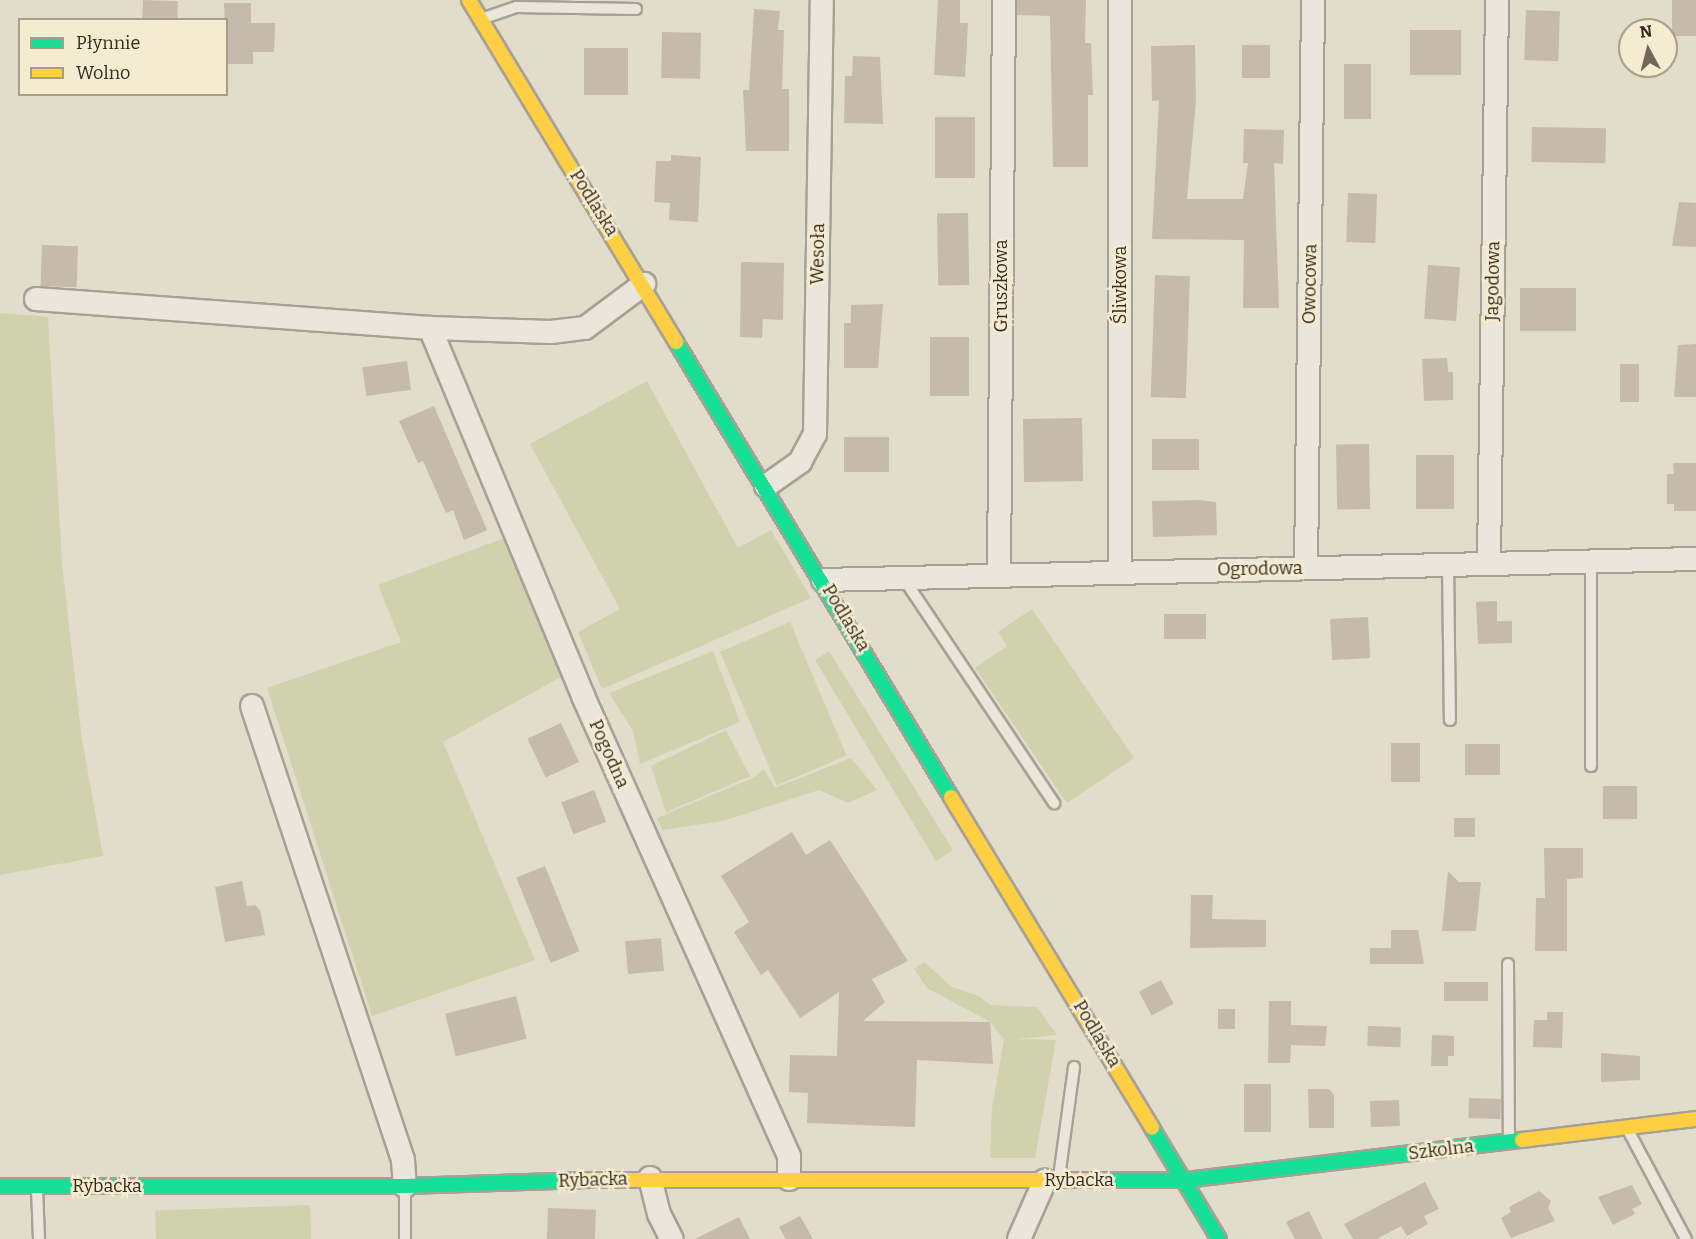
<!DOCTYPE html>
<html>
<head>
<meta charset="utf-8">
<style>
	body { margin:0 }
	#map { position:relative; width:1696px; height:1239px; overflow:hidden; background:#e2dccb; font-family:Bitter,serif }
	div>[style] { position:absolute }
	.green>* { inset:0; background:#d0d2ae; transform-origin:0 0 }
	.building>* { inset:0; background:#c5baac; transform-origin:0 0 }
	.roads { filter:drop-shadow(2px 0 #a7a195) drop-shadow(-2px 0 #a7a195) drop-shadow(0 2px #a7a195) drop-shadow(0 -2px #a7a195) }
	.lane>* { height:10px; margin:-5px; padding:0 5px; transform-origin:5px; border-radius:5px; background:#eae6dc }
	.street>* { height:22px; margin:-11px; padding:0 11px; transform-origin:11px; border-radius:11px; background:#eae6dc }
	.fast>* { height:14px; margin:-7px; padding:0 7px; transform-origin:7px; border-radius:7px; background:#16e098 }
	.slow>* { height:14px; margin:-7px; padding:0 7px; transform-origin:7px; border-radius:7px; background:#ffcf43 }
	span { translate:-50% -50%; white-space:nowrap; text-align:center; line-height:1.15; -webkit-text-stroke:5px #f4ebd0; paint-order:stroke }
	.street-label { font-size:18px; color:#352a1d }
	.legend { position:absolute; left:18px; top:18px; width:210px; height:78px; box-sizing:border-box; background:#f4ebd0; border:2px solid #a89e88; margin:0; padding:8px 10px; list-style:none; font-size:18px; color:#352a1d }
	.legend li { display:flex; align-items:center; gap:12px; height:30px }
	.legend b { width:30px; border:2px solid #a89e88 }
	.north { position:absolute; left:1618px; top:18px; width:60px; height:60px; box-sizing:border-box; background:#f4ebd0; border:2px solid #a89e88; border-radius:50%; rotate:353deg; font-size:16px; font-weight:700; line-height:24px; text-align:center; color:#352a1d }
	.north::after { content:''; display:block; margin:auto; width:21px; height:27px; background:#72685a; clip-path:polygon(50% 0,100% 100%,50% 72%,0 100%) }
</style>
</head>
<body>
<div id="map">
	<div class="green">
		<i style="clip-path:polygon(0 313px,48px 317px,62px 564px,82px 739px,103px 856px,0 875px)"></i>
		<i style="clip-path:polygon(647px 381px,738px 548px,771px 530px,811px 598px,602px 689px,578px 632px,620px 609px,530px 444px)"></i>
		<i style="clip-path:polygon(507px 537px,561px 677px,443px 742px,535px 960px,372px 1016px,267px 688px,401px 642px,378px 585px)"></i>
		<i style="clip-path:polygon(1032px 609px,1134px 758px,1067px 803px,975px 668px,1007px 646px,998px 632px)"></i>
		<i style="left:790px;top:622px;width:145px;height:76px;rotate:67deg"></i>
		<i style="clip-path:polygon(713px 651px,740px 722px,640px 764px,633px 731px,609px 693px)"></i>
		<i style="clip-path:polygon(829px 651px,953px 850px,936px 861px,815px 660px)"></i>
		<i style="clip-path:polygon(726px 730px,750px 776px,666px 812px,651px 766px)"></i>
		<i style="clip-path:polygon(851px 758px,877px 790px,848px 803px,819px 790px,723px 821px,662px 830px,657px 818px,753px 778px,764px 769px,775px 788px)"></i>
		<i style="clip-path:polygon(924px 962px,952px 987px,979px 996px,990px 1005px,1037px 1007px,1057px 1035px,1016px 1039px,1056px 1040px,1035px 1158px,990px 1158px,992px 1108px,1004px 1039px,990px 1022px,927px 988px,914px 969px)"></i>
		<i style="left:310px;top:1205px;width:34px;height:155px;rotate:88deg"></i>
	</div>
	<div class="building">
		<i style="left:143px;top:0;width:35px;height:20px;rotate:2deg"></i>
		<i style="clip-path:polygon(938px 0,960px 0,960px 23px,968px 23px,965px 77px,934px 75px)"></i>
		<i style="clip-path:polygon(1017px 0,1086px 0,1085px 43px,1091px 43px,1093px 95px,1088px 95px,1088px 167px,1053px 167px,1050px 16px,1017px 15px)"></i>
		<i style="left:1672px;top:0;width:24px;height:36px"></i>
		<i style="clip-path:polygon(224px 3px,251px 3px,251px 23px,275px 23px,274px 52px,253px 52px,253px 64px,226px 64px)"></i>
		<i style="clip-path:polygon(754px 9px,780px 11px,778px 30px,784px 30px,782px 89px,789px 89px,789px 151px,746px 151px,743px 90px,749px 90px)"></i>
		<i style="left:1526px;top:10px;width:34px;height:50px;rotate:2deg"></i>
		<i style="left:1410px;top:30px;width:51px;height:45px"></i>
		<i style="left:662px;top:32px;width:39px;height:46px;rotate:1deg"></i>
		<i style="clip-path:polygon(1195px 45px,1196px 100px,1187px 199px,1243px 199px,1248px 163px,1243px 163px,1244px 129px,1284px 130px,1283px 164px,1274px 163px,1279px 308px,1243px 308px,1244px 240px,1152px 239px,1159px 100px,1152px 101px,1151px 46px)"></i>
		<i style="left:1242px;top:45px;width:28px;height:33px"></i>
		<i style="left:584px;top:48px;width:44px;height:47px"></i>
		<i style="clip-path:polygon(853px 56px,880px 57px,883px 124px,844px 123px,845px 76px,852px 76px)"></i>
		<i style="left:1344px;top:64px;width:27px;height:55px"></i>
		<i style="left:935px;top:117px;width:40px;height:61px"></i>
		<i style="left:1532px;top:127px;width:74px;height:35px;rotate:1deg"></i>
		<i style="clip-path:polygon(671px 155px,701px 157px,698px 222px,669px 220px,670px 203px,654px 202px,656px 161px,671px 161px)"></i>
		<i style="left:1348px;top:193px;width:29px;height:49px;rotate:2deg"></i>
		<i style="clip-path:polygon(1679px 202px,1696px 203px,1696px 247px,1672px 246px)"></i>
		<i style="left:968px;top:213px;width:72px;height:31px;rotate:89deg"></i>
		<i style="left:42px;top:245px;width:36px;height:41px;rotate:2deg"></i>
		<i style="clip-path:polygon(741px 262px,784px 263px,783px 320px,763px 319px,762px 338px,740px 337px)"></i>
		<i style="left:1428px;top:265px;width:32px;height:54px;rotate:4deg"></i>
		<i style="left:1155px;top:275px;width:35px;height:122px;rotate:2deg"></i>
		<i style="left:1520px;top:288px;width:56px;height:43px"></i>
		<i style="clip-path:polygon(883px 304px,878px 368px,844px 368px,844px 323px,851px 323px,851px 305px)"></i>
		<i style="left:969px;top:337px;width:59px;height:39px;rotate:90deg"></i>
		<i style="clip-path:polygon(1696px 344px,1696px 397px,1674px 397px,1678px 345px)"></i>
		<i style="clip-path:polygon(1447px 358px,1448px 372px,1453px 372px,1453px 400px,1424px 401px,1422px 359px)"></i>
		<i style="left:407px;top:361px;width:29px;height:45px;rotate:82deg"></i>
		<i style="left:1620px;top:364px;width:19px;height:38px"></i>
		<i style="clip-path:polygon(434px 406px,487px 530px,464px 540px,453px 510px,446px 513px,423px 461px,418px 463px,399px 421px)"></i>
		<i style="left:1082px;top:418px;width:63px;height:59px;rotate:89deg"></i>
		<i style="left:844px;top:437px;width:45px;height:35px"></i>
		<i style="left:1199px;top:439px;width:31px;height:47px;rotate:90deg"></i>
		<i style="left:1369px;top:444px;width:65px;height:33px;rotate:89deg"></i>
		<i style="left:1416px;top:455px;width:38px;height:54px"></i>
		<i style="clip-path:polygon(1673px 463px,1696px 463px,1696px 511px,1674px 511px,1674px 504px,1667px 504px,1667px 474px,1674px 474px)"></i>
		<i style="clip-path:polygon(1199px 500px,1216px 502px,1217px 535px,1153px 537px,1152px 501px)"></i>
		<i style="clip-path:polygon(1497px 601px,1497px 621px,1512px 621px,1512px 643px,1478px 644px,1476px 602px)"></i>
		<i style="left:1206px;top:614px;width:25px;height:42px;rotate:90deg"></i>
		<i style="left:1368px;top:617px;width:41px;height:38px;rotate:87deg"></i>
		<i style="left:561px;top:723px;width:43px;height:37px;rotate:65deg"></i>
		<i style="left:1391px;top:743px;width:29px;height:39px"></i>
		<i style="left:1465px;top:744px;width:35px;height:31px"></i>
		<i style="left:1603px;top:786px;width:34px;height:33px"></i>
		<i style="left:594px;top:790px;width:34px;height:35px;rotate:69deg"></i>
		<i style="left:1475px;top:818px;width:19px;height:21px;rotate:90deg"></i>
		<i style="clip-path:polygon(792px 832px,806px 855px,830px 840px,908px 961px,872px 979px,885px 1002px,863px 1021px,990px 1022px,993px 1064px,917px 1060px,915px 1127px,807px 1123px,808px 1093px,789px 1092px,790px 1055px,837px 1056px,839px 992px,800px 1018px,768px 970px,761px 975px,734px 932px,749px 922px,721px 876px)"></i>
		<i style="clip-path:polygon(1544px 848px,1583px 848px,1583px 878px,1567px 879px,1567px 951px,1535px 951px,1536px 898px,1545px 898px)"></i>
		<i style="left:545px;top:866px;width:92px;height:31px;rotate:68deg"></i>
		<i style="clip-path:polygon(1448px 871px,1459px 882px,1481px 882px,1476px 931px,1442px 931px)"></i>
		<i style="clip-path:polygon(242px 881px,247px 906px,255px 905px,260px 910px,265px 935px,225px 942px,215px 887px)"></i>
		<i style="clip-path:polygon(1191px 895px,1213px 895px,1212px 919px,1266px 920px,1266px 947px,1190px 948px)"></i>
		<i style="clip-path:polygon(1391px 930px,1418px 930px,1424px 964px,1370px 964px,1370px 948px,1391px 948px)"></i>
		<i style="left:661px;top:938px;width:33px;height:36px;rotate:85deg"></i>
		<i style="left:1161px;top:980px;width:27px;height:25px;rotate:62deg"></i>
		<i style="left:1444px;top:982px;width:44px;height:19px"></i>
		<i style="left:516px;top:996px;width:44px;height:73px;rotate:76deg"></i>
		<i style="clip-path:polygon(1269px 1001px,1291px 1001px,1291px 1025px,1327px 1026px,1325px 1046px,1291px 1045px,1290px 1063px,1268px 1063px)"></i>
		<i style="left:1235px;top:1009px;width:20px;height:17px;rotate:90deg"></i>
		<i style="clip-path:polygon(1547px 1012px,1563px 1012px,1562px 1048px,1533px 1047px,1534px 1020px,1547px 1020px)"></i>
		<i style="left:1368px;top:1026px;width:33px;height:20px;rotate:2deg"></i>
		<i style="clip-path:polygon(1432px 1035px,1454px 1036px,1454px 1056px,1448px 1056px,1448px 1066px,1431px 1066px)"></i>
		<i style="clip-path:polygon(1601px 1053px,1640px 1056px,1640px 1080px,1601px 1082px)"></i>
		<i style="left:1244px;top:1084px;width:27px;height:48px"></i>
		<i style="clip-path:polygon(1308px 1089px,1329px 1089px,1334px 1095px,1334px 1128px,1309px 1128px)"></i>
		<i style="left:1469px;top:1098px;width:32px;height:20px;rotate:2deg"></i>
		<i style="left:1399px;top:1100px;width:26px;height:29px;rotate:88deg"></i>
		<i style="clip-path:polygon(1425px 1182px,1439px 1209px,1424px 1216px,1428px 1224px,1407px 1236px,1401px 1226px,1377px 1239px,1353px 1239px,1344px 1224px)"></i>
		<i style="clip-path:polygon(1632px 1185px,1642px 1204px,1632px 1209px,1635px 1214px,1613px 1225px,1598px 1197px)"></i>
		<i style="clip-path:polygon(1539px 1191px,1551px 1201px,1548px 1208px,1555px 1221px,1511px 1238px,1501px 1218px,1511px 1212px,1509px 1207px)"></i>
		<i style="left:548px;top:1208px;width:48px;height:31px;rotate:2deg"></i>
		<i style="clip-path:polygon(1309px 1211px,1323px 1239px,1295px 1239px,1286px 1222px)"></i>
		<i style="clip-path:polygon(800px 1216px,813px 1239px,786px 1239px,779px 1227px)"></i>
		<i style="clip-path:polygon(739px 1217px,750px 1239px,695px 1239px)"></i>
	</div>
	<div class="roads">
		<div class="lane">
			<i style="left:484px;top:18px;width:34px;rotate:-19deg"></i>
			<i style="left:516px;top:7px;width:120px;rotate:1deg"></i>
			<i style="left:1448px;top:563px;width:157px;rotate:89.3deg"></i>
			<i style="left:904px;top:579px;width:270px;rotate:56.2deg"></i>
			<i style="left:1591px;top:766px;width:206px;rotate:-90deg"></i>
			<i style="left:1508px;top:964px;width:174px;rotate:89.7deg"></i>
			<i style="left:1628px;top:1130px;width:123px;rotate:62deg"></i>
			<i style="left:1059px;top:1177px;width:111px;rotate:-82.2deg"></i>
			<i style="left:405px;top:1188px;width:51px;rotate:90deg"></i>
			<i style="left:37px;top:1189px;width:50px;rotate:87.7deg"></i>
		</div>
		<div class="street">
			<i style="left:1120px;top:0;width:571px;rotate:90deg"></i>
			<i style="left:36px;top:299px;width:395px;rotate:4.2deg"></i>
			<i style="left:430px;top:328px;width:121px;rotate:1.9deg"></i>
			<i style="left:551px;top:332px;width:34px;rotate:-7deg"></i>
			<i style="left:585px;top:328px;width:74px;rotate:-36.7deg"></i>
			<i style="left:430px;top:328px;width:399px;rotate:67.4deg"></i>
			<i style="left:583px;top:696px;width:504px;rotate:65.88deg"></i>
			<i style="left:789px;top:1156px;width:23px;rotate:90deg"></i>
			<i style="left:766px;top:486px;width:42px;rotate:-35.2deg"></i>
			<i style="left:800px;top:462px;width:32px;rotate:-62deg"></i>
			<i style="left:815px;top:434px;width:434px;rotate:-89.1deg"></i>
			<i style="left:1489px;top:561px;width:561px;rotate:-89.18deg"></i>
			<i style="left:1306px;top:568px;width:568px;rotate:-89.29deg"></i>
			<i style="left:999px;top:573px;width:573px;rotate:-89.5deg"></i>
			<i style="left:823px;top:580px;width:873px;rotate:-1.38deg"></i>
			<i style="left:252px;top:706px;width:478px;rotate:71.6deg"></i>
			<i style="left:403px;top:1160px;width:26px;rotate:86deg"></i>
			<i style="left:650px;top:1178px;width:37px;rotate:76deg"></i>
			<i style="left:659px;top:1214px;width:28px;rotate:63deg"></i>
			<i style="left:1019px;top:1239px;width:64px;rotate:-66.2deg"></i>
		</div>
		<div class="fast">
			<i style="left:676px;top:342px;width:532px;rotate:58.85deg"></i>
			<i style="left:1152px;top:1128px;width:130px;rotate:58.9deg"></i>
			<i style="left:1098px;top:1180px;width:87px"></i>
			<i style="left:1185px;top:1180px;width:339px;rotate:-6.8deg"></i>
			<i style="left:0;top:1186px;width:405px"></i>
			<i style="left:405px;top:1186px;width:182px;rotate:-1.9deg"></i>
		</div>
		<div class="slow">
			<i style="left:469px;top:0;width:400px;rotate:58.8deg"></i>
			<i style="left:951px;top:797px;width:387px;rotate:58.7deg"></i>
			<i style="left:1522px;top:1140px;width:175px;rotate:-6.9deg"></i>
			<i style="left:587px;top:1180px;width:511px"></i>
		</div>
	</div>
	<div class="street-label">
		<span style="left:594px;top:203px;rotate:58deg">Podlaska</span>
		<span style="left:818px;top:254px;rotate:-89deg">Wesoła</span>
		<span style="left:1493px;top:281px;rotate:-89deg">Jagodowa</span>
		<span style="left:1310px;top:284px;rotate:-89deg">Owocowa</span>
		<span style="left:1120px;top:285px;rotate:-90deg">Śliwkowa</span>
		<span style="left:1001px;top:286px;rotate:-90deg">Gruszkowa</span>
		<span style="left:1260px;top:569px;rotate:-1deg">Ogrodowa</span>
		<span style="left:846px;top:618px;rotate:59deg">Podlaska</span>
		<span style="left:609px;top:754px;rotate:66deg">Pogodna</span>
		<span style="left:1097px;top:1034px;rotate:59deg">Podlaska</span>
		<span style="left:1441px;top:1150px;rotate:-7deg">Szkolna</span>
		<span style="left:593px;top:1180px;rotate:-2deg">Rybacka</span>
		<span style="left:1079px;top:1180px">Rybacka</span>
		<span style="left:107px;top:1186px">Rybacka</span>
	</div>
	<ul class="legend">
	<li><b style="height:8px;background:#16e098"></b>Płynnie</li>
	<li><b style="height:8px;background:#ffcf43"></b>Wolno</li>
	</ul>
	<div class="north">N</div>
</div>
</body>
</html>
